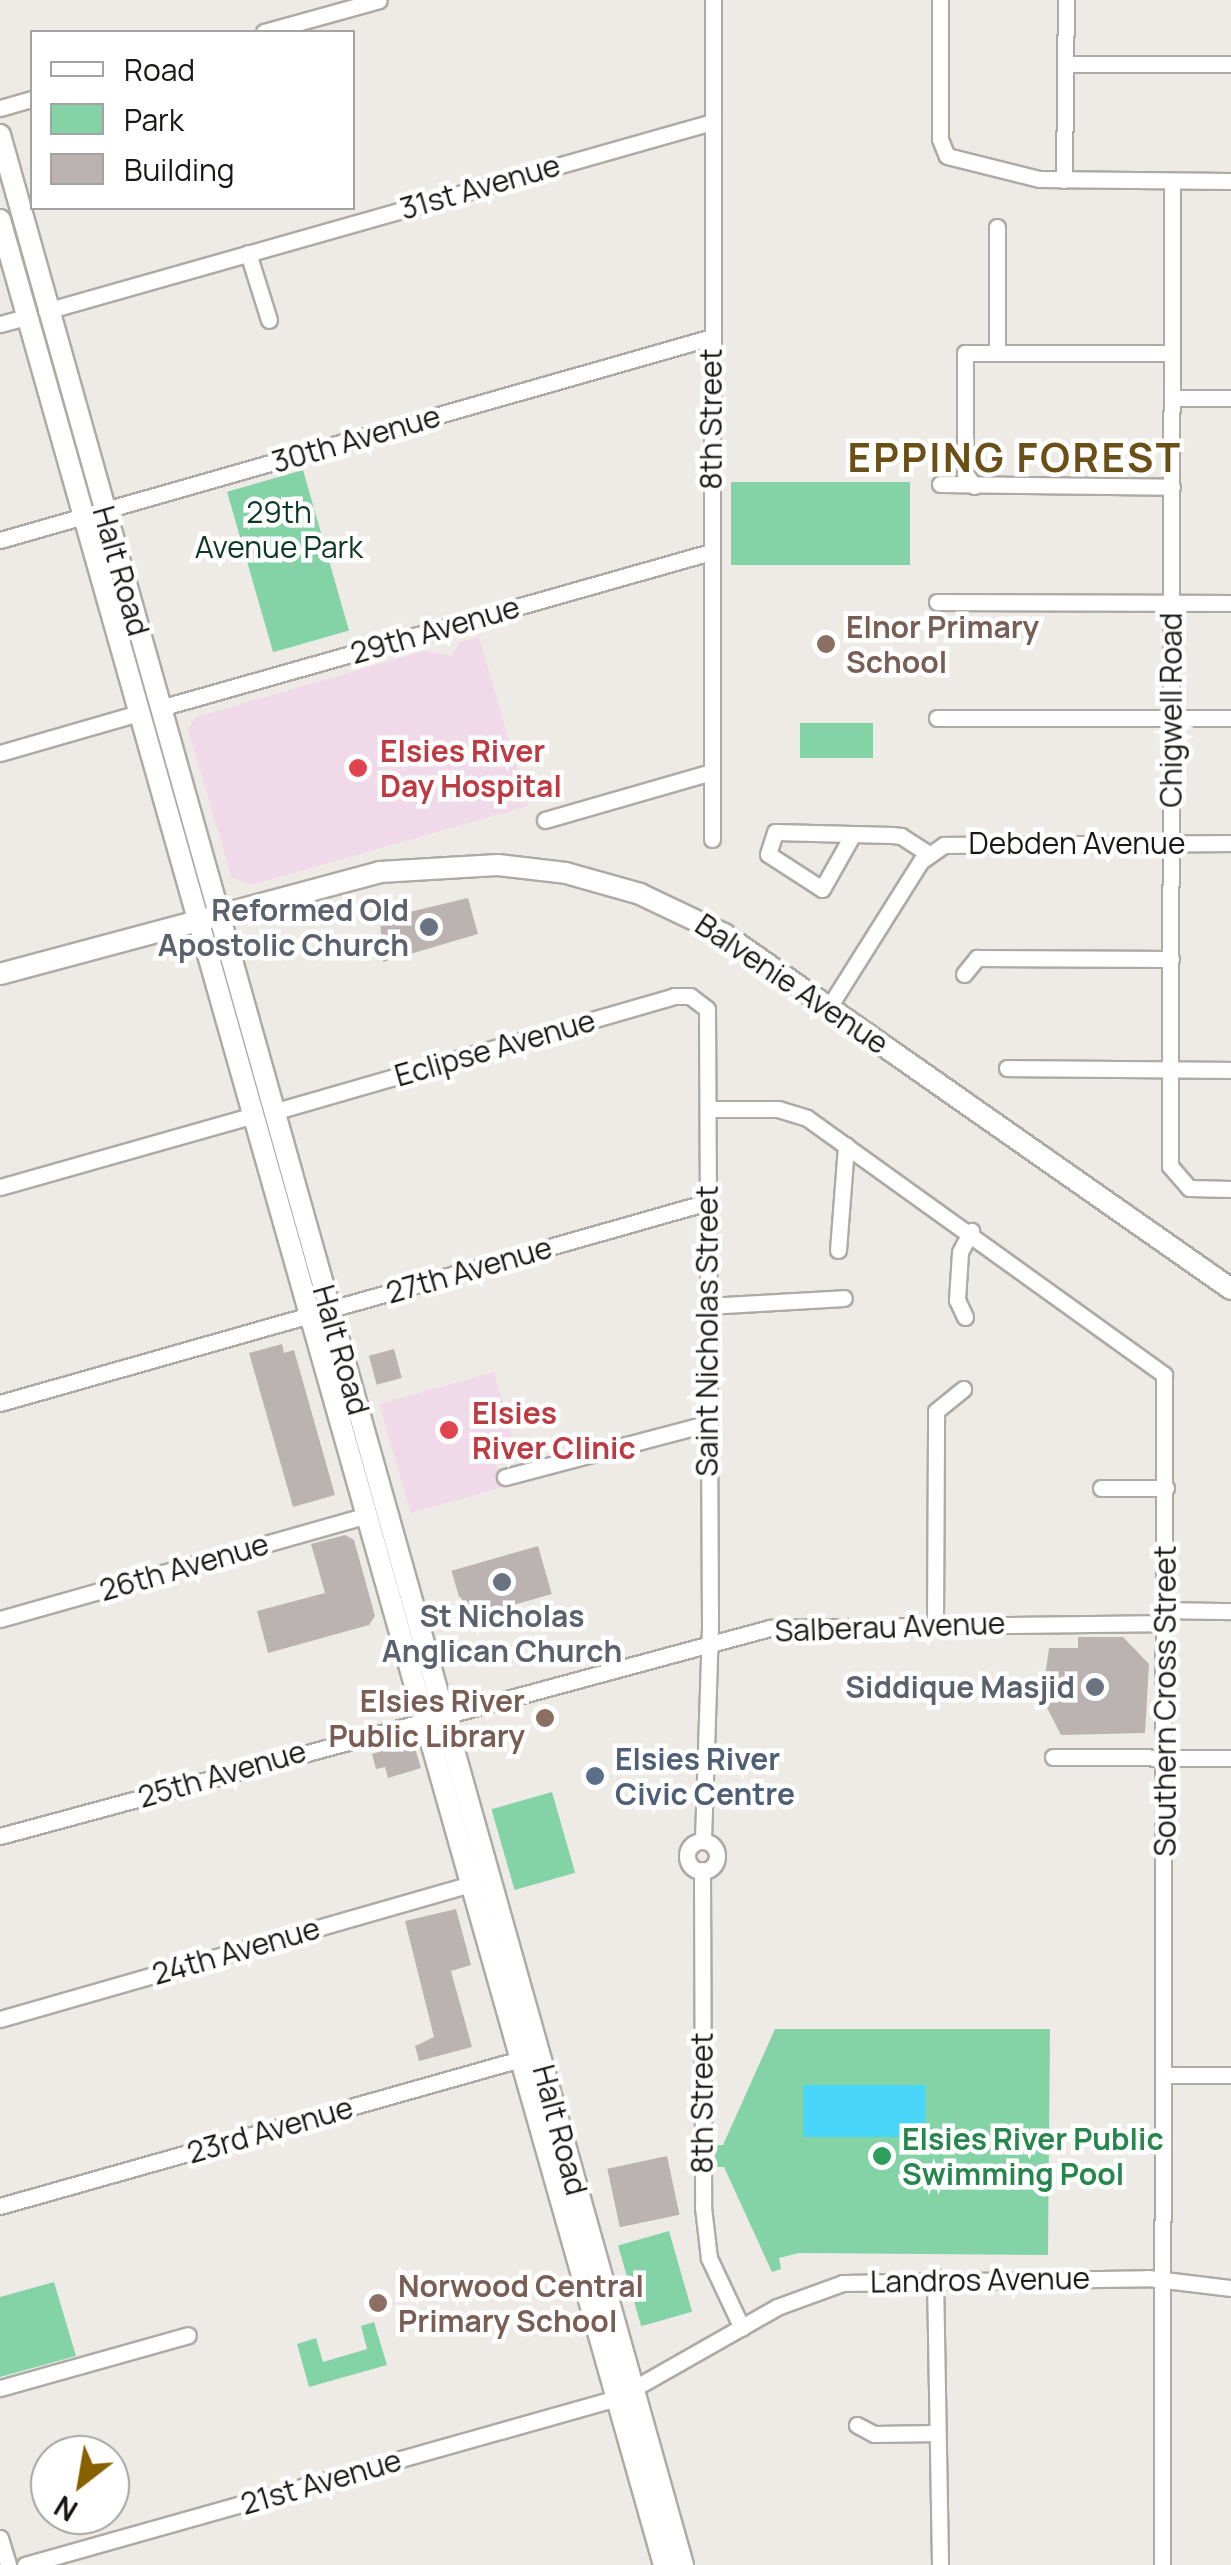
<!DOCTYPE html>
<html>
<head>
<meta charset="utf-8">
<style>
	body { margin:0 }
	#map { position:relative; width:1231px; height:2565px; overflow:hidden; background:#eeebe6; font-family:Manrope,sans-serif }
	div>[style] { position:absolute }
	.medical>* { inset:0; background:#f0dae9 }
	.green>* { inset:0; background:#84d3a7; transform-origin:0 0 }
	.water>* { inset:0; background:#48d5f7; transform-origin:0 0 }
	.building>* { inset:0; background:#bab3b2; transform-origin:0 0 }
	.roads { filter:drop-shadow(2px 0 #aeaba6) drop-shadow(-2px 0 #aeaba6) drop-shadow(0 2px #aeaba6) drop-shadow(0 -2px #aeaba6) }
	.minor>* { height:15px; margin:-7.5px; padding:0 7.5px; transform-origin:7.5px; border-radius:7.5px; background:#fff }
	.minor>.ring { margin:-7.5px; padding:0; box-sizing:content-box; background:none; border:15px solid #fff; border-radius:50% }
	.tertiary>* { height:20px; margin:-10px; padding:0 10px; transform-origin:10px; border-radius:10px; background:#fff }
	.dots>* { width:28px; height:28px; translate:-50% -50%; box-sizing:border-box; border:5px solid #fff; border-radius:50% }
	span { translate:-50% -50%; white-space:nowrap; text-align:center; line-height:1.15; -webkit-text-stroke:9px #fff; paint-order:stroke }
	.street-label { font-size:30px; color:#191816 }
	.park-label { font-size:30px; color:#0b3924 }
	.education-label { font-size:30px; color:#785e54; font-weight:700 }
	.left { translate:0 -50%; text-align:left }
	.right { translate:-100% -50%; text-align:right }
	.health-label { font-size:30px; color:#be3a42; font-weight:700 }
	.worship-label { font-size:30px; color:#5b616d; font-weight:700 }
	.service-label { font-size:30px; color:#4e5e75; font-weight:700 }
	.leisure-label { font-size:30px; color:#27864d; font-weight:700 }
	.district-label { font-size:40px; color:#6a4f17; font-weight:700; letter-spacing:2.5px }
	.legend { position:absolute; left:30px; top:30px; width:325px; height:180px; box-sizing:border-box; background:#fff; border:2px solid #a3a3a2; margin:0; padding:12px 18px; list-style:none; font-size:30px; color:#191816 }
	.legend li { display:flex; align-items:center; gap:20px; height:50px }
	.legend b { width:50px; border:2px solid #a3a3a2 }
	.north { position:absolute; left:30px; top:2435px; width:100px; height:100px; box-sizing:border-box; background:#fff; border:2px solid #a3a3a2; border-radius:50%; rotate:211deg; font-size:28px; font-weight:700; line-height:40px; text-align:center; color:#191816 }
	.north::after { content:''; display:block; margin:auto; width:35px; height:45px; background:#876100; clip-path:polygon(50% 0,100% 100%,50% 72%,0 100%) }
</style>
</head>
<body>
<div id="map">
	<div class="medical">
		<i style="clip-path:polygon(479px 637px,528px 806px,251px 885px,232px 878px,188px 730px,196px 717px,424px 651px,451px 656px,460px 642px)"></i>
		<i style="clip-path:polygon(494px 1372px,518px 1457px,496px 1464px,503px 1487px,411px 1513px,379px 1404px)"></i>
	</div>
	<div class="green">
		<i style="left:303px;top:470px;width:167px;height:79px;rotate:74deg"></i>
		<i style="left:731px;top:482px;width:179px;height:83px"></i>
		<i style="left:800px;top:723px;width:73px;height:35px"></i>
		<i style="left:552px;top:1792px;width:84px;height:63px;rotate:74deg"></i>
		<i style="clip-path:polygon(775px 2029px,1050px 2029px,1048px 2255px,799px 2253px,779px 2258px,781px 2269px,772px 2272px,724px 2167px,715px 2167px,715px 2145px,723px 2145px)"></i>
		<i style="left:669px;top:2231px;width:84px;height:53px;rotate:74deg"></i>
		<i style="clip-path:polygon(54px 2282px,76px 2356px,0 2377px,0 2297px)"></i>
		<i style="clip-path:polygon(374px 2322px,387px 2365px,309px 2387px,297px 2344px,316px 2338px,323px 2362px,367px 2349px,361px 2326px)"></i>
	</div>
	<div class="water">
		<i style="left:803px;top:2085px;width:122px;height:52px"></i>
	</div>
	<div class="building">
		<i style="clip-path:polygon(468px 898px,478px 934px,383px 962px,380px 919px)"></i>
		<i style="clip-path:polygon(282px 1344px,284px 1353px,294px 1350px,335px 1495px,293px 1507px,249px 1353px)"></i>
		<i style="left:394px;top:1349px;width:30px;height:26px;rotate:75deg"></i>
		<i style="clip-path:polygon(345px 1535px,354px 1540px,375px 1616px,369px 1625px,268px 1653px,257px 1611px,325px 1593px,311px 1544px)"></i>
		<i style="left:538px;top:1546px;width:50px;height:90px;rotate:74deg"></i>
		<i style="clip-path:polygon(1078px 1637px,1123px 1637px,1149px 1664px,1145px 1733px,1061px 1735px,1042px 1698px,1049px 1648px,1078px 1648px)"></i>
		<i style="clip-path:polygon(413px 1742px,421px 1768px,388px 1778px,385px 1767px,376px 1769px,372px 1754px)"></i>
		<i style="clip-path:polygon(456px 1909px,471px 1965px,451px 1971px,472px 2047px,419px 2061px,415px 2046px,434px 2037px,405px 1921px)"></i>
		<i style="left:667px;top:2156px;width:60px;height:61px;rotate:78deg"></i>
	</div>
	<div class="roads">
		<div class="minor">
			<i style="left:940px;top:0;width:139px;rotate:90deg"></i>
			<i style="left:940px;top:139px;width:18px;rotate:68deg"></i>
			<i style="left:947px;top:156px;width:95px;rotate:14deg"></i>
			<i style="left:1039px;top:179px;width:192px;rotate:0.6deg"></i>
			<i style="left:264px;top:32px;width:119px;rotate:-15.5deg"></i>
			<i style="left:1065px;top:64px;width:166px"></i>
			<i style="left:0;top:108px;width:33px;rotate:-16deg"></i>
			<i style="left:1064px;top:180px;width:180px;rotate:-89.4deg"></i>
			<i style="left:1172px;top:181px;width:985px;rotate:90.12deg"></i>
			<i style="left:1170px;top:1166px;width:29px;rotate:49deg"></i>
			<i style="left:1189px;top:1188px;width:42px;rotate:1.4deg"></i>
			<i style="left:248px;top:253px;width:70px;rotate:72.6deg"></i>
			<i style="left:46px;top:311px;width:692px;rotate:-15.84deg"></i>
			<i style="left:0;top:324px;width:30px;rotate:-15deg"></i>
			<i style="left:997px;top:353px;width:126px;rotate:-90deg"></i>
			<i style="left:1172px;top:398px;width:59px"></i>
			<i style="left:940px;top:484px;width:232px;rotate:0.7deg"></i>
			<i style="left:974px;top:486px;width:16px;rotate:-125deg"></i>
			<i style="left:965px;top:473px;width:120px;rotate:-90deg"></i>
			<i style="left:965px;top:353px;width:207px"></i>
			<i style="left:0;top:540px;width:740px;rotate:-15.91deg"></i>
			<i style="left:937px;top:602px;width:294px;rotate:0.2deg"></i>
			<i style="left:160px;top:708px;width:573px;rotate:-15.81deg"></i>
			<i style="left:937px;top:718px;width:294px"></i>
			<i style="left:0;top:753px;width:145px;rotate:-16.1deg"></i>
			<i style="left:545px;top:820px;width:173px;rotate:-16.1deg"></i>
			<i style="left:853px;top:834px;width:63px;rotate:119.4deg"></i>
			<i style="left:822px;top:889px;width:64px;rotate:-147.1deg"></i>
			<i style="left:768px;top:854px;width:23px;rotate:-72deg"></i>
			<i style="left:775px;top:832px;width:117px;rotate:1.5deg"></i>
			<i style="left:892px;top:835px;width:9px;rotate:6deg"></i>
			<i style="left:901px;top:836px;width:31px;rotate:33deg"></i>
			<i style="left:712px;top:839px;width:839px;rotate:-89.93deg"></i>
			<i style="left:964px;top:974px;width:21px;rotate:-51deg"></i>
			<i style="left:977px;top:958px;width:194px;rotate:0.3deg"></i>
			<i style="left:829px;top:1007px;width:173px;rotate:-57.8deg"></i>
			<i style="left:921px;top:861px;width:28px;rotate:-35deg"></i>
			<i style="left:944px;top:845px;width:287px;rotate:-0.4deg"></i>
			<i style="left:1007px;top:1068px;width:224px;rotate:0.5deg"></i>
			<i style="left:711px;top:1109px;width:67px"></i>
			<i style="left:778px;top:1109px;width:30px;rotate:17deg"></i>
			<i style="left:807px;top:1118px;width:440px;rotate:35.7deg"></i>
			<i style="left:1164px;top:1375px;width:1190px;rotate:90.1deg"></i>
			<i style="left:273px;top:1112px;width:417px;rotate:-16.1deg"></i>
			<i style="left:674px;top:996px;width:16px"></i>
			<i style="left:690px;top:996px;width:21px;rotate:37deg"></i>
			<i style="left:707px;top:1009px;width:619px;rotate:89.72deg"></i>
			<i style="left:710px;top:1628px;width:213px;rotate:91.9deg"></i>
			<i style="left:0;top:1187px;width:264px;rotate:-15.8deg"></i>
			<i style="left:838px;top:1250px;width:105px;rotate:-85.6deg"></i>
			<i style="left:707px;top:1306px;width:137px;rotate:-3.3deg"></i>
			<i style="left:965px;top:1317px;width:19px;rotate:-115deg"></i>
			<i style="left:957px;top:1300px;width:48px;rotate:-86.4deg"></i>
			<i style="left:960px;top:1252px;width:24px;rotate:-62deg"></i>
			<i style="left:0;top:1403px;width:736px;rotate:-15.85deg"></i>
			<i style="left:505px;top:1477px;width:208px;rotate:-14.8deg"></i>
			<i style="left:1101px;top:1488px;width:65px"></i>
			<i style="left:1165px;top:1610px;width:66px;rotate:0.9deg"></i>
			<i style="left:0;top:1619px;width:382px;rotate:-15.8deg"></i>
			<i style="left:935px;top:1623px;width:212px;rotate:-89.7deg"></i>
			<i style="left:936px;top:1411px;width:35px;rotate:-39deg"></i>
			<i style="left:1053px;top:1757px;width:178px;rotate:0.3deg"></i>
			<i style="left:0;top:1836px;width:798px;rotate:-15.12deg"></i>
			<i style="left:770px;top:1628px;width:396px;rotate:-0.7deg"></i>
			<i class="ring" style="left:687px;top:1841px;width:15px;height:15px"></i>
			<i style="left:702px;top:1870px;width:337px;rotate:89.8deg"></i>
			<i style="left:703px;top:2207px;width:51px;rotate:83.3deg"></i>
			<i style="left:709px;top:2258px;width:77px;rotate:64.8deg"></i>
			<i style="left:0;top:2019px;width:491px;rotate:-16deg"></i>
			<i style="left:1164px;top:2075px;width:67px"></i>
			<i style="left:0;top:2206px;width:552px;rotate:-15.77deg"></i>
			<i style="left:935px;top:2277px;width:288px;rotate:89deg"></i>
			<i style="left:0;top:2388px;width:195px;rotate:-15.7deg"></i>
			<i style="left:857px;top:2425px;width:19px;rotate:28deg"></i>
			<i style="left:874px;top:2434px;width:63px;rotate:-0.9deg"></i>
			<i style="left:0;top:2538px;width:28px;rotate:73deg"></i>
			<i style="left:25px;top:2565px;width:615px;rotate:-15.75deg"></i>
			<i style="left:617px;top:2398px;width:184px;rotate:-29.6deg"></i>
			<i style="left:777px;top:2307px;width:70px;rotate:-20deg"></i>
			<i style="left:843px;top:2283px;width:305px;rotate:-0.9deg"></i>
			<i style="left:1148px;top:2278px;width:84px;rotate:6.9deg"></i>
		</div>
		<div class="tertiary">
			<i style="left:0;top:135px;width:2524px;rotate:74.3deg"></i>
			<i style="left:0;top:220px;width:2437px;rotate:74.19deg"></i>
			<i style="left:0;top:974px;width:393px;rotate:-15deg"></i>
			<i style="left:380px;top:872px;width:118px;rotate:-3.4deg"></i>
			<i style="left:498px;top:865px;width:68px;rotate:6.7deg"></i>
			<i style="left:566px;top:873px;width:77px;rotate:15.8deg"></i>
			<i style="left:640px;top:894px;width:93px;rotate:25.5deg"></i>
			<i style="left:724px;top:934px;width:619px;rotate:35deg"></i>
		</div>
	</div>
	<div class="dots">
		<i style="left:826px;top:644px;background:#8d6e63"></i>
		<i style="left:358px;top:768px;background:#e0444e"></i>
		<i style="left:429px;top:927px;background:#6b7280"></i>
		<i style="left:449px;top:1430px;background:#e0444e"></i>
		<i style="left:502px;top:1582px;background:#6b7280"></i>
		<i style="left:1095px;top:1687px;background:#6b7280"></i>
		<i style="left:545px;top:1718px;background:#8d6e63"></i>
		<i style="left:595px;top:1776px;background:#5c6f8a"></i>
		<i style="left:882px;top:2156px;background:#2e9e5b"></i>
		<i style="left:378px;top:2303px;background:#8d6e63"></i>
	</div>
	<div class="street-label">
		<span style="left:480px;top:187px;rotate:-16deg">31st Avenue</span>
		<span style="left:711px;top:419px;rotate:-90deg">8th Street</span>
		<span style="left:356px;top:439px;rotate:-16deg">30th Avenue</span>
		<span style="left:121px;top:571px;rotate:74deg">Halt Road</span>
		<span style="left:435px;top:630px;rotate:-16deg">29th Avenue</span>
		<span style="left:1171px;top:710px;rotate:-90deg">Chigwell Road</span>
		<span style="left:1077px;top:843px">Debden Avenue</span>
		<span style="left:792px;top:984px;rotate:34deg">Balvenie Avenue</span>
		<span style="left:495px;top:1048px;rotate:-16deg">Eclipse Avenue</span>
		<span style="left:469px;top:1270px;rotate:-16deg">27th Avenue</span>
		<span style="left:707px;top:1331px;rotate:-90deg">Saint Nicholas Street</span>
		<span style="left:341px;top:1350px;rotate:74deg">Halt Road</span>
		<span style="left:184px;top:1567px;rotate:-16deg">26th Avenue</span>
		<span style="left:890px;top:1627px;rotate:-2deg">Salberau Avenue</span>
		<span style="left:1165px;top:1701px;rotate:-90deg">Southern Cross Street</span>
		<span style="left:222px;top:1774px;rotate:-16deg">25th Avenue</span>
		<span style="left:236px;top:1951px;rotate:-16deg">24th Avenue</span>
		<span style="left:702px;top:2103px;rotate:-90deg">8th Street</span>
		<span style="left:270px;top:2130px;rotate:-16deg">23rd Avenue</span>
		<span style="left:560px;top:2130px;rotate:75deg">Halt Road</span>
		<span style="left:980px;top:2280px;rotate:-1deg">Landros Avenue</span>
		<span style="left:321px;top:2482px;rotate:-16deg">21st Avenue</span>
	</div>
	<div class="park-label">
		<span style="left:279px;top:529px">29th<br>Avenue Park</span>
	</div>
	<div class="education-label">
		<span class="left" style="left:846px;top:644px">Elnor Primary<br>School</span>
		<span class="right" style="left:525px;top:1718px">Elsies River<br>Public Library</span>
		<span class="left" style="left:398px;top:2303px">Norwood Central<br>Primary School</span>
	</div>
	<div class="health-label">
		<span class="left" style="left:380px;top:768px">Elsies River<br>Day Hospital</span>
		<span class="left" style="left:472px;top:1430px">Elsies<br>River Clinic</span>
	</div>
	<div class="worship-label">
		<span class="right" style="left:409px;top:927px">Reformed Old<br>Apostolic Church</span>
		<span style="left:502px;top:1633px">St Nicholas<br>Anglican Church</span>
		<span class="right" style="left:1075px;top:1687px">Siddique Masjid</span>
	</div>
	<div class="service-label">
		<span class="left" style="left:615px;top:1776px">Elsies River<br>Civic Centre</span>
	</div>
	<div class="leisure-label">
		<span class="left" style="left:902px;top:2156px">Elsies River Public<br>Swimming Pool</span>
	</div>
	<div class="district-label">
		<span style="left:1015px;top:457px">EPPING FOREST</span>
	</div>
	<ul class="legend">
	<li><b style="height:12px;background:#fff"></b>Road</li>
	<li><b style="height:28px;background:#84d3a7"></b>Park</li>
	<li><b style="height:28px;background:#bab3b2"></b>Building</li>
	</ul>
	<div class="north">N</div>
</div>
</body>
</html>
